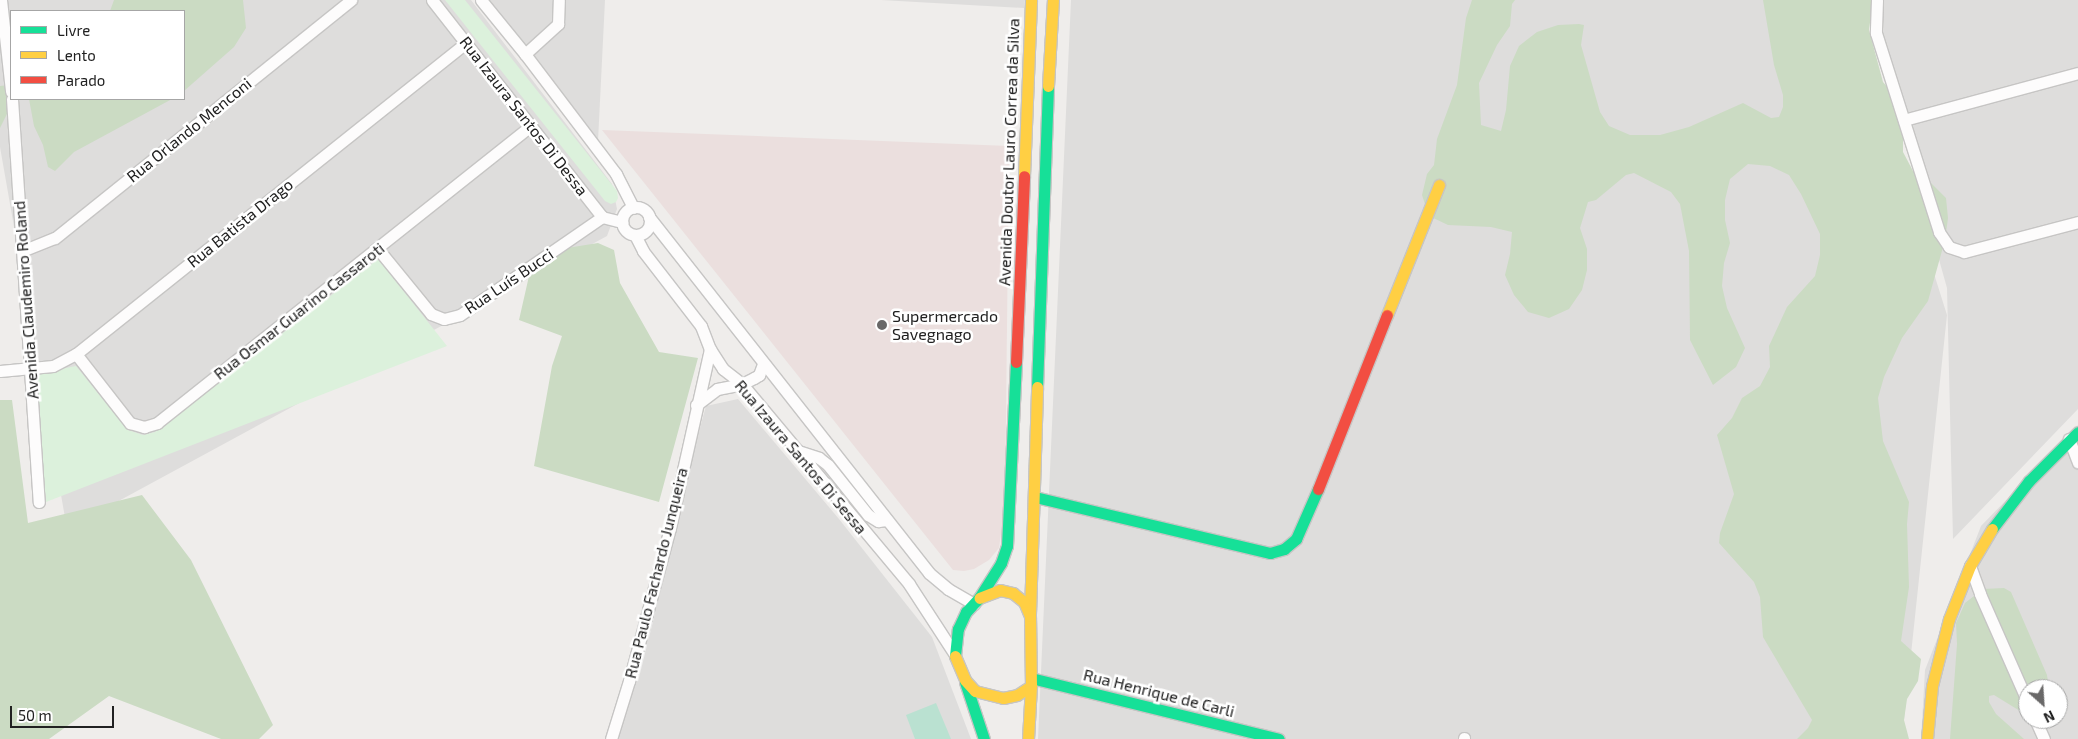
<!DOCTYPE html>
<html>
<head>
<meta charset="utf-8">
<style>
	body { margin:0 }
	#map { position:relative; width:2078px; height:739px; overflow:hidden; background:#efedeb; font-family:"Exo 2",sans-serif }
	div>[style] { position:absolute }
	.residential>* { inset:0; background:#dedddc }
	.commercial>* { inset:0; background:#ebdfde }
	.forest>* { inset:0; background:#cbdbc3 }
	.park>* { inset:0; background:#dcf1dc }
	.pitch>* { inset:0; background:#bae1d1 }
	.roads { filter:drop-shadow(1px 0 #c6c5c4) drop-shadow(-1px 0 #c6c5c4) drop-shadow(0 1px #c6c5c4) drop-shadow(0 -1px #c6c5c4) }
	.street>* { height:11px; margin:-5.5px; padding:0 5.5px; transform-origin:5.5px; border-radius:5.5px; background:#fdfcfc }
	.street>.ring { margin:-5.5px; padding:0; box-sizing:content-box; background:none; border:11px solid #fdfcfc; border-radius:50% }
	.fast>* { height:11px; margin:-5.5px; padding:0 5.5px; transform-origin:5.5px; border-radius:5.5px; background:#16e098 }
	.slow>* { height:11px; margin:-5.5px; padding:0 5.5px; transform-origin:5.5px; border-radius:5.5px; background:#ffcf43 }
	.jam>* { height:11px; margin:-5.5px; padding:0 5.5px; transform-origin:5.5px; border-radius:5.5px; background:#f24e42 }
	.dots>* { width:14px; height:14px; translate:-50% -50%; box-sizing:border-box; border:2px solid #fff; border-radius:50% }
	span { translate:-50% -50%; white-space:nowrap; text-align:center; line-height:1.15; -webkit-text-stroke:5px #fff; paint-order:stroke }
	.street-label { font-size:16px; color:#212121 }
	.poi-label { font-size:16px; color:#212121 }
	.left { translate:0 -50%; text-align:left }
	.legend { position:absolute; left:10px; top:10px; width:175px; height:90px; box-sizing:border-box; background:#fff; border:1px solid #a6a6a6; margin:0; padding:6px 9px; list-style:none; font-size:15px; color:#212121 }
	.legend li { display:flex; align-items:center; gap:10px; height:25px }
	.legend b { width:25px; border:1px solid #a6a6a6 }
	.north { position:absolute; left:2018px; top:679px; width:50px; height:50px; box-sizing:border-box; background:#fff; border:1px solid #a6a6a6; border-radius:50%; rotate:154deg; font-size:14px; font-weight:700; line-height:20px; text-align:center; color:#212121 }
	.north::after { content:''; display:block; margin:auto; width:18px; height:22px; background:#696868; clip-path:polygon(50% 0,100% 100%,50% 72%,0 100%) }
	.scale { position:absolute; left:10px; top:706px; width:104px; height:22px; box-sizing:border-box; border:2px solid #212121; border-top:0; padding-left:6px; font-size:15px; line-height:18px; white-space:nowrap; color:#212121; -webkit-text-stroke:4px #fff; paint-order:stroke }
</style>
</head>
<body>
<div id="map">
	<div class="residential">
		<i style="clip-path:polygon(evenodd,0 0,471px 0,612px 184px,617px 209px,607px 236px,67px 529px,0 147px,0 0,11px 11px,184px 11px,184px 99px,11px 99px,11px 11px)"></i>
		<i style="clip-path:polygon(487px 0,605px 0,598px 141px)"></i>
		<i style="clip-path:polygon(881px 0,1025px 0,1024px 8px)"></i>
		<i style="clip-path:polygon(1071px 0,1855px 0,1907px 188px,1947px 315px,1902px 739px,1038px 739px)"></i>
		<i style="clip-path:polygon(1866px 0,2078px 0,2078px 409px,1953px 539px,1947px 288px)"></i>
		<i style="clip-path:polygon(738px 399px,839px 519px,932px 637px,971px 739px,614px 739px,706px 406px)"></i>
		<i style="clip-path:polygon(evenodd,2078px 426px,2078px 739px,1921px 739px,1925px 670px,1981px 526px,2078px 426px,2028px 689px,2058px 689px,2058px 719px,2028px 719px,2028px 689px)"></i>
	</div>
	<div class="commercial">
		<i style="clip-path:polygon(602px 130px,1009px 146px,1005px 505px,999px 548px,989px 560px,974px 569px,964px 571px,953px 570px)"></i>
	</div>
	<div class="forest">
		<i style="clip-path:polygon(114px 0,243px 0,246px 28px,234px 47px,184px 91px,184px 11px,110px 11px)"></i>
		<i style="clip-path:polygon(1472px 0,1515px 0,1512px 4px,1510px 26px,1497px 45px,1479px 83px,1481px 125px,1501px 131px,1506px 110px,1510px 66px,1519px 46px,1537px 32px,1558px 25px,1579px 24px,1584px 25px,1581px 45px,1600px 112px,1609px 126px,1630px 135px,1660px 135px,1689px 127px,1743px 103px,1771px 118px,1779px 117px,1783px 107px,1783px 95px,1774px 65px,1763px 0,1876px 0,1872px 8px,1869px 30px,1883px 82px,1889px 89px,1903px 130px,1903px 152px,1913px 171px,1931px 183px,1946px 198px,1948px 218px,1945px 240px,1928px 301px,1902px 338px,1884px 377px,1878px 398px,1883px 441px,1909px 502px,1907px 524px,1909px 587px,1901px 641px,1921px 659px,1918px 681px,1907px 699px,1904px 720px,1909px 739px,1797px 739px,1808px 728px,1812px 720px,1763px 637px,1760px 597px,1754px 582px,1719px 543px,1720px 533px,1734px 494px,1717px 435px,1732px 418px,1742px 398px,1760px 386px,1770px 367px,1769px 346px,1787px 307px,1815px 276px,1820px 255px,1820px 234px,1801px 194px,1789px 175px,1770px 166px,1748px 164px,1730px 179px,1725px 200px,1725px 220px,1730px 243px,1724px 263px,1722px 286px,1727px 308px,1745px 348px,1736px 367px,1713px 385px,1690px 340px,1689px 251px,1680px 204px,1671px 192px,1634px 173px,1626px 175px,1596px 200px,1588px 202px,1580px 228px,1587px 249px,1587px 270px,1582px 290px,1569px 309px,1549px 318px,1528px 312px,1514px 295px,1505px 275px,1510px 254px,1512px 232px,1491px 227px,1448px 225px,1429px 216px,1422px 195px,1427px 174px,1434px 165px,1437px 139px,1457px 85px,1466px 18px)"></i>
		<i style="clip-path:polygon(9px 85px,10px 108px,0 128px,0 86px)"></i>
		<i style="clip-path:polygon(29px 99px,172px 99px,74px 152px,55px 171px,48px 167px,43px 145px,34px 126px)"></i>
		<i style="clip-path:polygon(598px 243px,614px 250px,620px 283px,659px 352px,698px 358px,659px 502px,534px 466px,552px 366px,562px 336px,519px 320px,529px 276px,567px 248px)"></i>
		<i style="clip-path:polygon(0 400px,12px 400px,28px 523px,142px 495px,191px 560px,273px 725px,259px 739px,221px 739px,109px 696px,49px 739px,0 739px)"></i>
		<i style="clip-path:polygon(2004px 588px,2011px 592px,2047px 675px,2049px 689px,2028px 689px,2028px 713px,2020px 711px,1994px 695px,1989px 696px,1989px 702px,1996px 714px,2024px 739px,1950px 739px,1957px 644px,1956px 623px,1965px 603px,1983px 589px)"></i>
	</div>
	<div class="park">
		<i style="clip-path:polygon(445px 0,465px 0,617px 191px,618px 198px,616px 202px,611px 204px,605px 201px)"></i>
		<i style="clip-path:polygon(378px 259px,447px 346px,46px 502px,35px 374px,76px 366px,128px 430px,143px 435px,155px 432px)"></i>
	</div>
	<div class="pitch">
		<i style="clip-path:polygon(936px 703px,951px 739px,915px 739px,906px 715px)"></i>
	</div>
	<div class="roads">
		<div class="street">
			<i style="left:1px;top:0;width:92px;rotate:83.7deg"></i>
			<i style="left:432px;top:0;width:276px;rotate:51.9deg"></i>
			<i style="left:602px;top:217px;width:21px;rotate:14deg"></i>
			<i style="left:481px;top:0;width:70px;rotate:50.8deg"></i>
			<i style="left:525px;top:54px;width:151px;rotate:52.8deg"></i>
			<i style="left:616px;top:174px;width:38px;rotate:63deg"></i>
			<i style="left:1877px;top:0;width:33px;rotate:92deg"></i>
			<i style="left:1876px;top:33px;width:209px;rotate:72.4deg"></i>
			<i style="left:1939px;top:232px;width:18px;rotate:56deg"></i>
			<i style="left:1949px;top:247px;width:16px;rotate:18deg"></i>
			<i style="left:1964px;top:252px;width:118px;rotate:-14.7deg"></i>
			<i style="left:525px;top:54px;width:45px;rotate:-42.3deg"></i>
			<i style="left:558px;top:24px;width:24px;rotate:-88deg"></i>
			<i style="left:12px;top:99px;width:404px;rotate:86.2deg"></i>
			<i style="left:1904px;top:120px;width:180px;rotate:-15.1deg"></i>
			<i class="ring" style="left:622px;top:207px;width:17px;height:17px"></i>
			<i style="left:649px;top:217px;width:453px;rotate:51.8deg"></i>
			<i style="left:929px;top:573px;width:25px;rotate:40deg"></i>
			<i style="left:948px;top:589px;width:30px;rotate:30deg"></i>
			<i style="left:635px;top:235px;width:18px;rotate:63deg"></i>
			<i style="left:643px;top:251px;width:95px;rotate:52.3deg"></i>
			<i style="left:701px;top:326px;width:25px;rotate:69deg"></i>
			<i style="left:710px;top:349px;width:24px;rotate:57deg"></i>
			<i style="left:723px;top:369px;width:24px;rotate:38deg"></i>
			<i style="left:742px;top:384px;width:261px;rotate:50.1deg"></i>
			<i style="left:909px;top:584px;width:82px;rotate:56.9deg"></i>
			<i style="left:378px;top:249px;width:84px;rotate:50.8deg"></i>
			<i style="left:431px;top:314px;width:14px;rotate:21deg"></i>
			<i style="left:444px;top:319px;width:16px;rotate:-14deg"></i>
			<i style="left:460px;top:315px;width:173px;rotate:-34.6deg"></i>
			<i style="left:22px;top:251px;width:35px;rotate:-22deg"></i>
			<i style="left:55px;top:238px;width:380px;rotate:-38.8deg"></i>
			<i style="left:76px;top:354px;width:88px;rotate:52deg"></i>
			<i style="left:130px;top:423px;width:15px;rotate:16deg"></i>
			<i style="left:144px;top:427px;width:14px;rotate:-17deg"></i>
			<i style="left:157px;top:423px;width:478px;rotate:-38.5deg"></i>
			<i style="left:0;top:371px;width:53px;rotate:-5.4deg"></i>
			<i style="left:53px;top:366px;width:26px;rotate:-28deg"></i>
			<i style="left:76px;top:354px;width:499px;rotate:-38.6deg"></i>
			<i style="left:696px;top:405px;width:26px;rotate:-37deg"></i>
			<i style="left:717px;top:389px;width:25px;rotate:-11deg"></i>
			<i style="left:742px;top:384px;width:13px;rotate:-27deg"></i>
			<i style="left:754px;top:378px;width:6px;rotate:-31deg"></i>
			<i style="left:759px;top:375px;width:12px;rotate:-70deg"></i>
			<i style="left:2069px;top:439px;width:25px;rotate:69deg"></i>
			<i style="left:798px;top:451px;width:22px;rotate:18deg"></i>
			<i style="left:819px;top:458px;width:11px;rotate:38deg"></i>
			<i style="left:828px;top:465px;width:64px;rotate:51.3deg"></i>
			<i style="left:868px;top:515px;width:12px;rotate:31deg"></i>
			<i style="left:878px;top:521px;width:9px;rotate:-6deg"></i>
			<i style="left:1970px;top:566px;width:30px;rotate:70deg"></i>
			<i style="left:1980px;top:594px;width:119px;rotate:66.2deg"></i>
			<i style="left:2035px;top:719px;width:22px;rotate:66deg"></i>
			<i style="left:611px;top:739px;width:61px;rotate:-72.8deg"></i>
			<i style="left:629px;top:681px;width:158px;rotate:-75deg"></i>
			<i style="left:670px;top:528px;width:183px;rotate:-77.4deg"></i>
			<i style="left:1464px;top:739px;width:1px;rotate:-90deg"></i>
		</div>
		<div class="fast">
			<i style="left:1037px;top:387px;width:301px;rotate:-87.9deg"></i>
			<i style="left:1035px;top:497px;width:242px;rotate:13.4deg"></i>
			<i style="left:1270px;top:553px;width:15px;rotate:-16deg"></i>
			<i style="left:1284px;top:549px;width:16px;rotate:-40deg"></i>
			<i style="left:1296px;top:539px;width:55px;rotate:-66.3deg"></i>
			<i style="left:1992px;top:529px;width:61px;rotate:-52.4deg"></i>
			<i style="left:2029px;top:481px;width:69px;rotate:-45deg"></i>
			<i style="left:955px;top:656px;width:27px;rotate:-84deg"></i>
			<i style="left:958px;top:629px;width:19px;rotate:-65deg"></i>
			<i style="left:966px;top:612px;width:19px;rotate:-47deg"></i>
			<i style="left:979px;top:598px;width:41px;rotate:-57.8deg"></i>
			<i style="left:1001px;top:563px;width:18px;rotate:-71deg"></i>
			<i style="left:1007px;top:546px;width:184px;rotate:-87.2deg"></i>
			<i style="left:1031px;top:678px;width:255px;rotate:13.8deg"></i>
			<i style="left:965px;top:682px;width:60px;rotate:71.6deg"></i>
		</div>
		<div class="slow">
			<i style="left:1048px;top:86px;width:86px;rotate:-86.7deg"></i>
			<i style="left:1024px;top:176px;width:176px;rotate:-87.7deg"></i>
			<i style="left:1387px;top:315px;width:140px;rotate:-68.2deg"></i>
			<i style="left:1030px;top:614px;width:227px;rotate:-88.2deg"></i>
			<i style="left:955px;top:656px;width:26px;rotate:67deg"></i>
			<i style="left:965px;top:680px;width:15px;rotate:48deg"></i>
			<i style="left:975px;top:691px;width:29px;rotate:14deg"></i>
			<i style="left:1003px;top:698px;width:14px;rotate:-12deg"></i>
			<i style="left:1017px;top:695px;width:17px;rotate:-33deg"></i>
			<i style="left:1031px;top:686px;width:70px;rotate:-90.8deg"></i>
			<i style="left:1030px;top:616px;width:15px;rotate:-113deg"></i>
			<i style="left:1024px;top:602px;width:14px;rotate:-141deg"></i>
			<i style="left:1013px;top:593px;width:13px;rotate:-167deg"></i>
			<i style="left:1000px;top:590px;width:22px;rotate:159deg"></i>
			<i style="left:1028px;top:739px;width:53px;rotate:-86.8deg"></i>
			<i style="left:1927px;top:739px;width:53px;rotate:-84.6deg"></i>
			<i style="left:1932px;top:686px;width:69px;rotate:-75.8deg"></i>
			<i style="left:1949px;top:619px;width:57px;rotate:-68.4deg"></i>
			<i style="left:1970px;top:566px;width:43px;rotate:-59.3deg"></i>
		</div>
		<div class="jam">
			<i style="left:1016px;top:362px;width:186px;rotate:-87.5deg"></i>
			<i style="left:1318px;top:489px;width:187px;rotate:-68.4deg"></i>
		</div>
	</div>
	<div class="dots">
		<i style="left:882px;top:325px;background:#696868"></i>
	</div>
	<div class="street-label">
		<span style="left:524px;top:116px;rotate:52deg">Rua Izaura Santos Di Dessa</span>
		<span style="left:189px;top:130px;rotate:-39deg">Rua Orlando Menconi</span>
		<span style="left:1009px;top:152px;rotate:-88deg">Avenida Doutor Lauro Correa da Silva</span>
		<span style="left:240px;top:223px;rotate:-39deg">Rua Batista Drago</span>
		<span style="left:509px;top:281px;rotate:-34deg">Rua Luís Bucci</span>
		<span style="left:26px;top:300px;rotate:-94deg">Avenida Claudemiro Roland</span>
		<span style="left:299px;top:311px;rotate:-38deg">Rua Osmar Guarino Cassaroti</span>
		<span style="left:801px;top:457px;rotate:50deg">Rua Izaura Santos Di Sessa</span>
		<span style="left:656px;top:573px;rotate:-76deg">Rua Paulo Fachardo Junqueira</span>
		<span style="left:1159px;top:693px;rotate:14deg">Rua Henrique de Carli</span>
	</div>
	<div class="poi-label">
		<span class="left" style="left:892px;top:325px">Supermercado<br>Savegnago</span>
	</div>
	<ul class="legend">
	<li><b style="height:6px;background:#16e098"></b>Livre</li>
	<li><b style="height:6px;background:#ffcf43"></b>Lento</li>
	<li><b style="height:6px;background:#f24e42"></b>Parado</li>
	</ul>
	<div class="north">N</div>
	<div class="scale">50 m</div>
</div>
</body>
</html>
